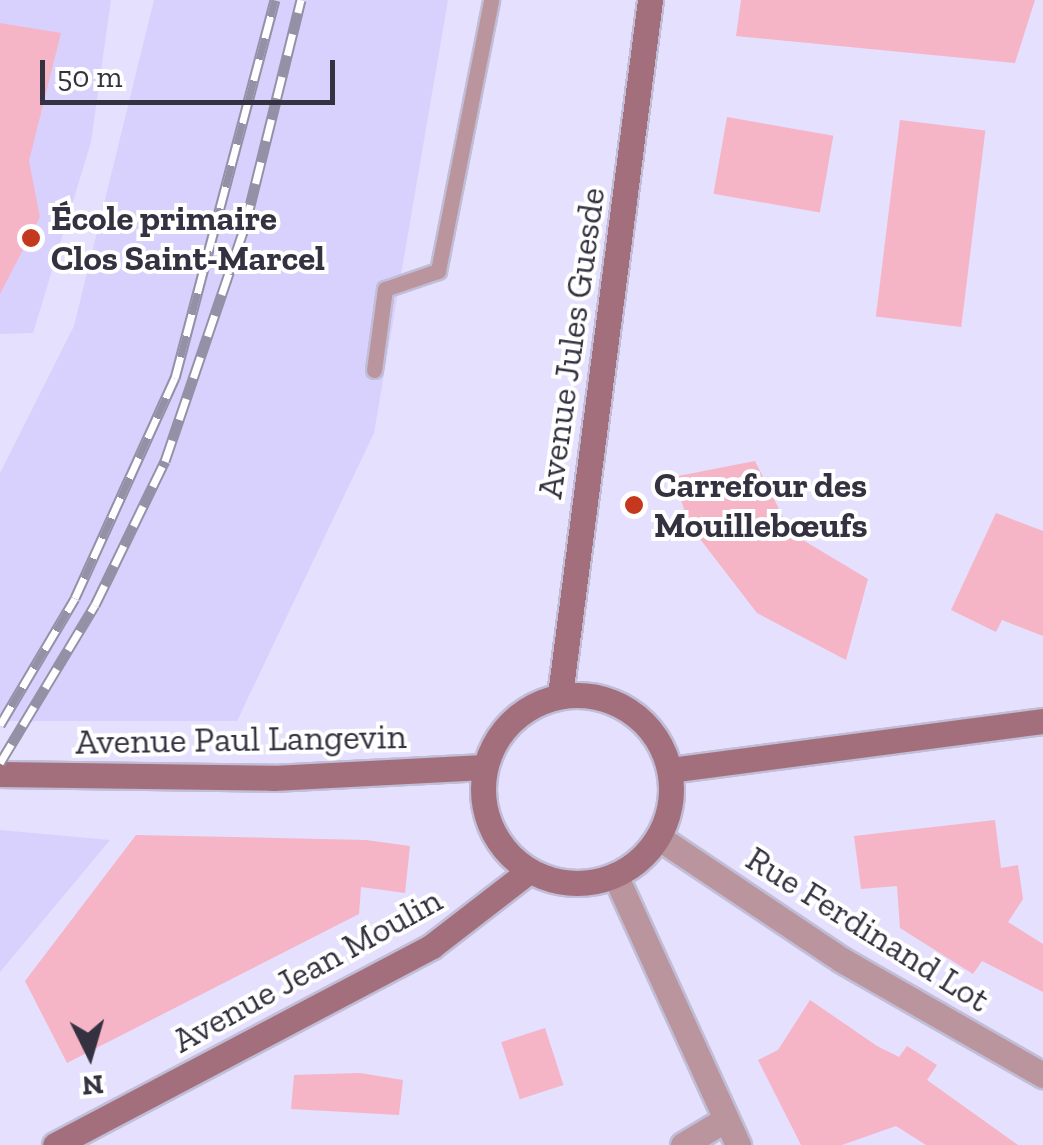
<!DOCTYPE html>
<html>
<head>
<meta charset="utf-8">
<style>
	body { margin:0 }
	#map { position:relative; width:1043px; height:1145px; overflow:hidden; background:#e4e0fd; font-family:"Zilla Slab",serif }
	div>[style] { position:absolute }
	.built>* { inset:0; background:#d8d1fd }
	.building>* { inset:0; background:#f6b4c7; transform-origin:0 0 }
	.roads { filter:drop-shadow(2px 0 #c1bdd7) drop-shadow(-2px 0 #c1bdd7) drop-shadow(0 2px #c1bdd7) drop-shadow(0 -2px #c1bdd7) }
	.lane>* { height:15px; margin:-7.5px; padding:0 7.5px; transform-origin:7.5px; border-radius:7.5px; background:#ba959d }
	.street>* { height:25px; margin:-12.5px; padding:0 12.5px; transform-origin:12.5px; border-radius:12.5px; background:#ba959d }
	.secondary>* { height:25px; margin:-12.5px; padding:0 12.5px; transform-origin:12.5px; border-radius:12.5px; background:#a46f7c }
	.secondary>.ring { margin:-12.5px; padding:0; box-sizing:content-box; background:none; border:25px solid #a46f7c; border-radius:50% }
	.rail>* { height:11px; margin-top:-5.5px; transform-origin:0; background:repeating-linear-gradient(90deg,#fff 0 22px,#9491a7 0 44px); box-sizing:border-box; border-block:2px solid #9491a7 }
	.dots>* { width:28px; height:28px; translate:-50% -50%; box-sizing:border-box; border:5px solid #fff; border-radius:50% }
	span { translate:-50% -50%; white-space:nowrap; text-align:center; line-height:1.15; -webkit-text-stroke:8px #fff; paint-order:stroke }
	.poi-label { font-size:35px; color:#343240; font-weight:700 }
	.left { translate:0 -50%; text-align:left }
	.street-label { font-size:35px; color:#343240 }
	.north { position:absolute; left:40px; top:1005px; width:100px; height:100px; -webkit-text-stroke:8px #fff; paint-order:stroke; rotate:175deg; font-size:28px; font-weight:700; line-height:40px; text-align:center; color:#343240 }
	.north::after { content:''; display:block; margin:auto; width:35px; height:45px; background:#343240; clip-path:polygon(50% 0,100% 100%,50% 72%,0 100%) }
	.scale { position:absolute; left:40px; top:60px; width:295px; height:45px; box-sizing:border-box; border:5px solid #343240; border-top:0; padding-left:12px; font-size:30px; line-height:35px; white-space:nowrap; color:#343240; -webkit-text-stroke:8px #fff; paint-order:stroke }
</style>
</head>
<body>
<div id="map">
	<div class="built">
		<i style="clip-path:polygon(0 0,111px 0,91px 142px,33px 333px,0 334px)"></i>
		<i style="clip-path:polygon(154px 0,448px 0,374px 433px,237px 721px,0 721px,0 473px,74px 326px)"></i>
		<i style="clip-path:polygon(0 830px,110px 840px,0 972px)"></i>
	</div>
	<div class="building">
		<i style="clip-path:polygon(741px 0,1035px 0,1015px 63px,736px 36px)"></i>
		<i style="clip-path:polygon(0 23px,61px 33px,29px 161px,40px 217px,0 294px)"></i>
		<i style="left:727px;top:117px;width:108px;height:78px;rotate:10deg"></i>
		<i style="left:900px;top:120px;width:86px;height:198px;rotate:7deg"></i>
		<i style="clip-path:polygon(755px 461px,791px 533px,868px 579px,846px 660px,757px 613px,690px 526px,673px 477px)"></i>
		<i style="clip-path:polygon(996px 513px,1043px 531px,1043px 636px,1002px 620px,996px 632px,951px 610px)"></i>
		<i style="clip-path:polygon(995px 820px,1001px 868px,1018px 865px,1023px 899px,1008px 922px,1043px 944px,1043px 992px,982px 961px,973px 974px,900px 928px,897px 886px,861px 889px,854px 836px)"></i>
		<i style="clip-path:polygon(136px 835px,366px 840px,410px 846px,405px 893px,361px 887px,359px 914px,67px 1063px,25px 981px)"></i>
		<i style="clip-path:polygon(810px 1000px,877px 1046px,899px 1057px,907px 1046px,937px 1065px,927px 1080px,1018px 1145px,926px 1145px,896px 1126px,842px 1145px,801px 1145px,758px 1060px,778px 1050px)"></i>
		<i style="left:545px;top:1028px;width:60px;height:46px;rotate:72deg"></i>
		<i style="clip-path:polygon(360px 1073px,403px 1080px,399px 1115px,291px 1109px,294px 1075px)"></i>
	</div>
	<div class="roads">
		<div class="lane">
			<i style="left:374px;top:370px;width:82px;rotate:-82.3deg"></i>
			<i style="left:385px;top:289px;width:56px;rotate:-18.8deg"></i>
			<i style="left:438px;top:271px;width:276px;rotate:-78.9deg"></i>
		</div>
		<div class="street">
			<i style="left:658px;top:837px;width:221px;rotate:33.8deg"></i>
			<i style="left:842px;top:960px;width:232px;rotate:29.8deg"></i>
			<i style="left:615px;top:875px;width:297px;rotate:65.5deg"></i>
			<i style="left:683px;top:1145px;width:50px;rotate:-31.2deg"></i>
		</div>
		<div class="secondary">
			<i class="ring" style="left:483px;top:695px;width:163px;height:163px"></i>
			<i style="left:560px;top:695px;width:701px;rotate:-82.62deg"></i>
			<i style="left:670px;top:770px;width:376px;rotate:-7.5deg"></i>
			<i style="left:0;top:774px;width:273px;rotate:0.8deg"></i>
			<i style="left:273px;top:778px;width:211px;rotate:-3deg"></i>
			<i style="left:55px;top:1145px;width:426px;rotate:-27.8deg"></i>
			<i style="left:432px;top:946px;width:123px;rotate:-37.7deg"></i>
		</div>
	</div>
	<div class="rail">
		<i style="left:0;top:725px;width:147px;rotate:-59.4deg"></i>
		<i style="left:75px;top:598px;width:242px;rotate:-65.6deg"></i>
		<i style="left:175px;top:378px;width:391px;rotate:-75.2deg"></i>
		<i style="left:0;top:763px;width:184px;rotate:-59deg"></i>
		<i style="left:95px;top:605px;width:160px;rotate:-64.1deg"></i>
		<i style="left:165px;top:461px;width:248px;rotate:-71.2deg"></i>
		<i style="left:245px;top:226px;width:233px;rotate:-76.1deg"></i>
	</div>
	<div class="dots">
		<i style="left:31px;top:238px;background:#c4391d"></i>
		<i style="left:634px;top:505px;background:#c4391d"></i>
	</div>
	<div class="poi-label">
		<span class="left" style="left:51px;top:238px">École primaire<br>Clos Saint-Marcel</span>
		<span class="left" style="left:654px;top:505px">Carrefour des<br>Mouillebœufs</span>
	</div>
	<div class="street-label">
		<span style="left:571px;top:343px;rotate:-82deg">Avenue Jules Guesde</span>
		<span style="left:241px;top:739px;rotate:-1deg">Avenue Paul Langevin</span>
		<span style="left:868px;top:929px;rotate:32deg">Rue Ferdinand Lot</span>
		<span style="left:307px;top:970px;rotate:-29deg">Avenue Jean Moulin</span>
	</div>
	<div class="north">N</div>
	<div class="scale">50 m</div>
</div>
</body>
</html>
